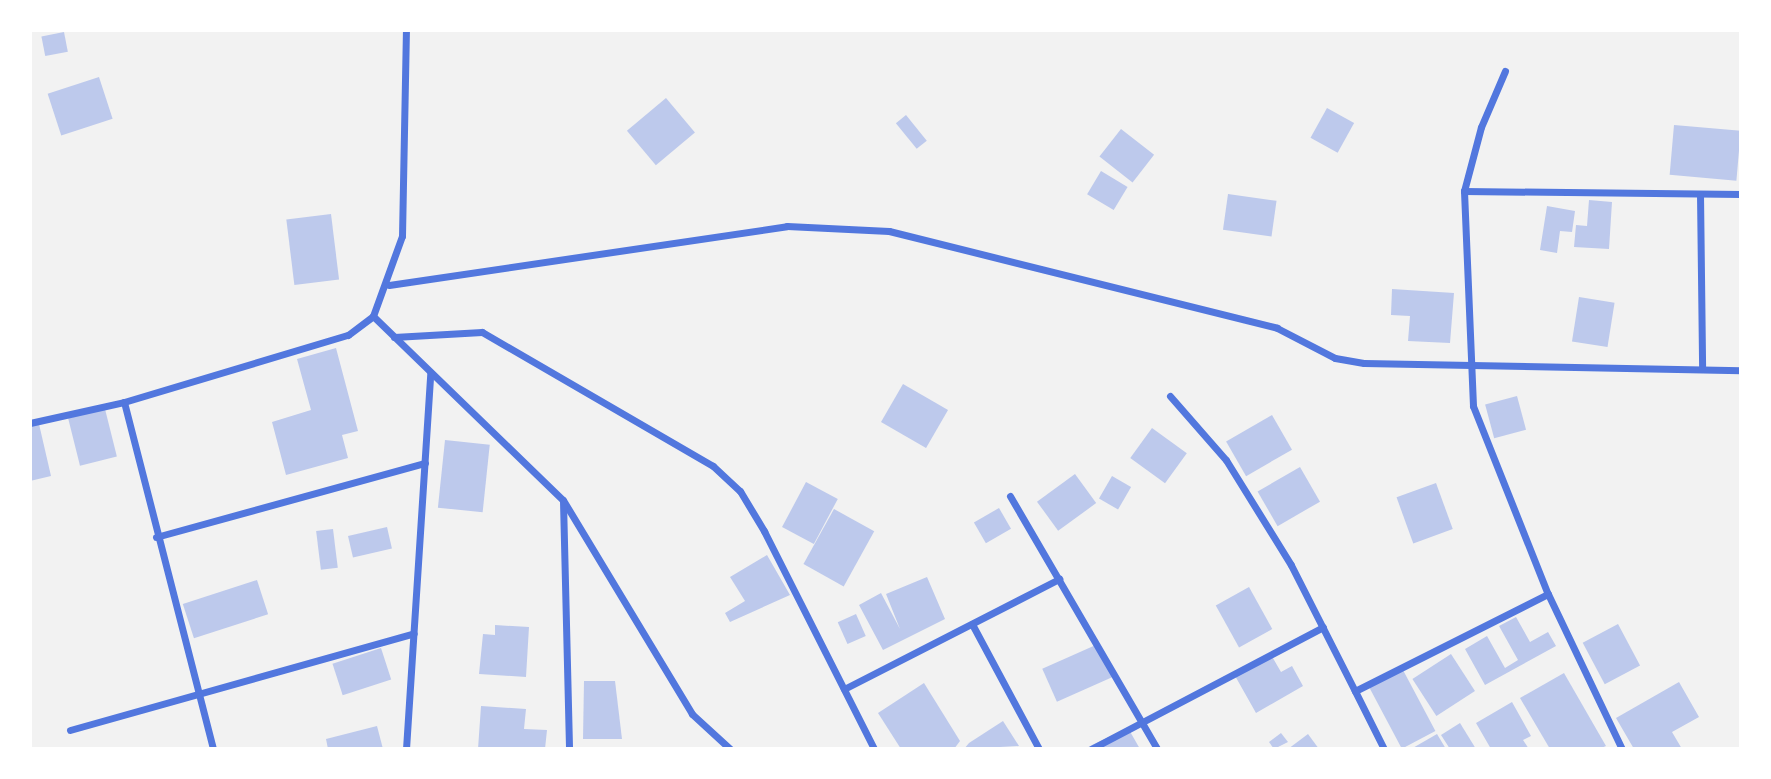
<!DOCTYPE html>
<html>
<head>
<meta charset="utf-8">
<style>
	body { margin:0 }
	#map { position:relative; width:1771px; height:779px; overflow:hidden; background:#f2f2f2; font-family:"Noto Sans",sans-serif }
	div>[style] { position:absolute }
	.building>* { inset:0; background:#bdc9ec; transform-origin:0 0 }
	.minor>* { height:7px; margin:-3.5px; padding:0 3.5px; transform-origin:3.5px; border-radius:3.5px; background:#5277de }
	span { translate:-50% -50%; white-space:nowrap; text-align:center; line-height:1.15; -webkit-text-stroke:5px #fff; paint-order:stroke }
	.frame { position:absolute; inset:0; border:32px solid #fff; pointer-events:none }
</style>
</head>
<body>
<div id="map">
	<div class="building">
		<i style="left:64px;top:32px;width:20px;height:23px;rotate:79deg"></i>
		<i style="left:99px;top:77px;width:44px;height:54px;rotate:72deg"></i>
		<i style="left:666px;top:98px;width:45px;height:51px;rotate:50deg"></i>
		<i style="left:1327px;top:108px;width:31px;height:34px;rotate:29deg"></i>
		<i style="left:906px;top:115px;width:33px;height:13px;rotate:51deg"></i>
		<i style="left:1674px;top:125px;width:67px;height:50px;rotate:5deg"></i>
		<i style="left:1121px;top:129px;width:42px;height:35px;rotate:38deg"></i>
		<i style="left:1101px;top:171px;width:31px;height:27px;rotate:31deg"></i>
		<i style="left:1228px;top:194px;width:49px;height:36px;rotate:8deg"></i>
		<i style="clip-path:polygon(1589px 200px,1612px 202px,1609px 249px,1574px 247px,1576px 225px,1587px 226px)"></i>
		<i style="clip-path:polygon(1547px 206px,1575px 211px,1572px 232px,1560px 231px,1557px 253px,1540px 250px)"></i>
		<i style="left:331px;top:214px;width:66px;height:45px;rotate:83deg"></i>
		<i style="clip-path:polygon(1392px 289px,1454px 293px,1450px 343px,1408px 341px,1410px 316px,1391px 315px)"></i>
		<i style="left:1579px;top:297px;width:36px;height:45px;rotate:9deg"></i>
		<i style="clip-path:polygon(336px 348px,358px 431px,342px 435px,348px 458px,286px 475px,272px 422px,311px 410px,297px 359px)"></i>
		<i style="left:903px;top:384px;width:52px;height:44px;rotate:30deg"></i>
		<i style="left:1517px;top:396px;width:35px;height:33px;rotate:75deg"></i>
		<i style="left:105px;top:409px;width:49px;height:38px;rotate:76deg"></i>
		<i style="left:1272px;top:415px;width:40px;height:53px;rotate:60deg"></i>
		<i style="clip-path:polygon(39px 424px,51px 476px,30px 481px,30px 427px)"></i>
		<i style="left:1152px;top:428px;width:43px;height:37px;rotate:36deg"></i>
		<i style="left:445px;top:440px;width:45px;height:68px;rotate:6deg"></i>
		<i style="left:1300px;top:467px;width:40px;height:49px;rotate:60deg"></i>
		<i style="left:1075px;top:474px;width:36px;height:47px;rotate:54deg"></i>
		<i style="left:1112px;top:476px;width:22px;height:26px;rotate:30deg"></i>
		<i style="left:806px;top:482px;width:36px;height:51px;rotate:28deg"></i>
		<i style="left:1436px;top:483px;width:49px;height:42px;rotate:70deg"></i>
		<i style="left:999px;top:508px;width:24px;height:29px;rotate:60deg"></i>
		<i style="left:834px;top:509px;width:46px;height:63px;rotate:29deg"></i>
		<i style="left:387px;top:527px;width:22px;height:40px;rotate:77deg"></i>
		<i style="left:333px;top:529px;width:39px;height:17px;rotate:83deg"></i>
		<i style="clip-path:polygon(767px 555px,790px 595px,730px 622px,725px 613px,745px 601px,730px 577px)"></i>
		<i style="clip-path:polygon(927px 577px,945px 619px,883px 650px,859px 605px,881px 593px,900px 629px,886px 594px)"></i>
		<i style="left:257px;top:580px;width:36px;height:78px;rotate:72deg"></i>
		<i style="left:1249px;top:587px;width:48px;height:38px;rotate:61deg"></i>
		<i style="left:856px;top:614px;width:24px;height:20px;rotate:66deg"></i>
		<i style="clip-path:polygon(1516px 617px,1530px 642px,1548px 632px,1556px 646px,1485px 685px,1465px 649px,1487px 636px,1505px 668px,1518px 660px,1499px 626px)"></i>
		<i style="left:1618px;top:624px;width:47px;height:40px;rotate:62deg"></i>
		<i style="clip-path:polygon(495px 625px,529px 627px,526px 677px,479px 674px,483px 634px,495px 635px)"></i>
		<i style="left:1098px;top:644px;width:36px;height:61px;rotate:66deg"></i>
		<i style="left:381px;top:648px;width:33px;height:51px;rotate:72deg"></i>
		<i style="clip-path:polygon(1270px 653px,1281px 672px,1292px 666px,1303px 686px,1256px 713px,1234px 674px)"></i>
		<i style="left:1451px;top:654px;width:44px;height:46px;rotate:57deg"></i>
		<i style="left:1403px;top:670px;width:69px;height:38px;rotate:62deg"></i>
		<i style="clip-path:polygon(1564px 673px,1606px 746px,1599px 749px,1550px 749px,1520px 698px)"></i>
		<i style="clip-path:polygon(584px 681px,615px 681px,622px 739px,583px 739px)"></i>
		<i style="clip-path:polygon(1679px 682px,1699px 717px,1672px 732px,1682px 749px,1634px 749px,1616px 718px)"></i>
		<i style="clip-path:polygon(924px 683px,960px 741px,954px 749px,901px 749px,878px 713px)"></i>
		<i style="clip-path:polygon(1512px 702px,1531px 736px,1523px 740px,1529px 749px,1491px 749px,1476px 723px)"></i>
		<i style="clip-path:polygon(481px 706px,526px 709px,524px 729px,547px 730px,545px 749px,478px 749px)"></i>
		<i style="clip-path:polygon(1003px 721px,1019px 746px,964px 749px,969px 743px)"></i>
		<i style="clip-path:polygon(1460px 723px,1476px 749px,1450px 749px,1441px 735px)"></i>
		<i style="clip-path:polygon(377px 726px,383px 749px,328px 749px,326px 739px)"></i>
		<i style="clip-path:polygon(1128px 728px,1140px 749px,1085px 749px,1092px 745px)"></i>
		<i style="clip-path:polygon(1281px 733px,1288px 742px,1274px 749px,1269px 742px)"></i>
		<i style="clip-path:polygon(1308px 734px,1319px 749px,1288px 749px)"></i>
		<i style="clip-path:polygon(1437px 734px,1446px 749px,1411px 749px)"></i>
	</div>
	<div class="minor">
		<i style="left:1505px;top:71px;width:61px;rotate:113.2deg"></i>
		<i style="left:1481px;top:127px;width:66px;rotate:104.9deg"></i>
		<i style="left:1464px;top:191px;width:215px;rotate:87.6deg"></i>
		<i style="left:1473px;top:406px;width:202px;rotate:68.3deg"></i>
		<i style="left:1548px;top:594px;width:172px;rotate:64.5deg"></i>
		<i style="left:1464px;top:191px;width:277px;rotate:0.6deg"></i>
		<i style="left:1700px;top:194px;width:175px;rotate:89.3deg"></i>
		<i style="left:389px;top:285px;width:402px;rotate:-8.4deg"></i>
		<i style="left:787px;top:226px;width:102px;rotate:2.8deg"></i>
		<i style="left:889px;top:231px;width:400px;rotate:14deg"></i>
		<i style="left:1277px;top:328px;width:65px;rotate:27.3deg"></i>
		<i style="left:1335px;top:358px;width:29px;rotate:10deg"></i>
		<i style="left:1364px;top:363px;width:377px;rotate:1.1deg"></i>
		<i style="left:373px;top:316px;width:264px;rotate:44.1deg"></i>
		<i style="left:563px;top:500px;width:250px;rotate:58.9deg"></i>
		<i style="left:692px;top:714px;width:52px;rotate:42.6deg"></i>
		<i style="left:394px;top:337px;width:88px;rotate:-3.3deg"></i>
		<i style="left:482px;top:332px;width:267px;rotate:30.1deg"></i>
		<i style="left:713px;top:466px;width:37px;rotate:43deg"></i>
		<i style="left:740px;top:491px;width:47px;rotate:59deg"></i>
		<i style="left:764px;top:531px;width:244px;rotate:63.2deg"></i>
		<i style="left:1170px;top:396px;width:85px;rotate:48.8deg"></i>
		<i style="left:1226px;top:460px;width:123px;rotate:58.2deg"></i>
		<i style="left:1291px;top:565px;width:141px;rotate:63.1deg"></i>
		<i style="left:124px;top:402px;width:358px;rotate:75.6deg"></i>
		<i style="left:30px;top:423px;width:96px;rotate:-12.6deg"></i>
		<i style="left:124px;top:402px;width:234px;rotate:-16.7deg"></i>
		<i style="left:348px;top:335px;width:31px;rotate:-37deg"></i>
		<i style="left:373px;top:316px;width:85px;rotate:-70.1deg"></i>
		<i style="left:402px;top:236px;width:206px;rotate:-88.9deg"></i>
		<i style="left:1010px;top:496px;width:293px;rotate:59.8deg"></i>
		<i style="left:563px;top:501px;width:248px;rotate:88.6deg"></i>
		<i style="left:156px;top:537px;width:279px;rotate:-15.4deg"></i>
		<i style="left:972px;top:624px;width:142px;rotate:61.8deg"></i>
		<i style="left:844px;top:689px;width:242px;rotate:-27.1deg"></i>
		<i style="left:70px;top:730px;width:357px;rotate:-15.7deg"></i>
		<i style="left:406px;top:749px;width:377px;rotate:-86.3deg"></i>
		<i style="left:1091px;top:749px;width:262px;rotate:-27.7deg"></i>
		<i style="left:1384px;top:749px;width:65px;rotate:-116.6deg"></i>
		<i style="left:1355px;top:691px;width:216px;rotate:-26.7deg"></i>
	</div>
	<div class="frame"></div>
</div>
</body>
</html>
